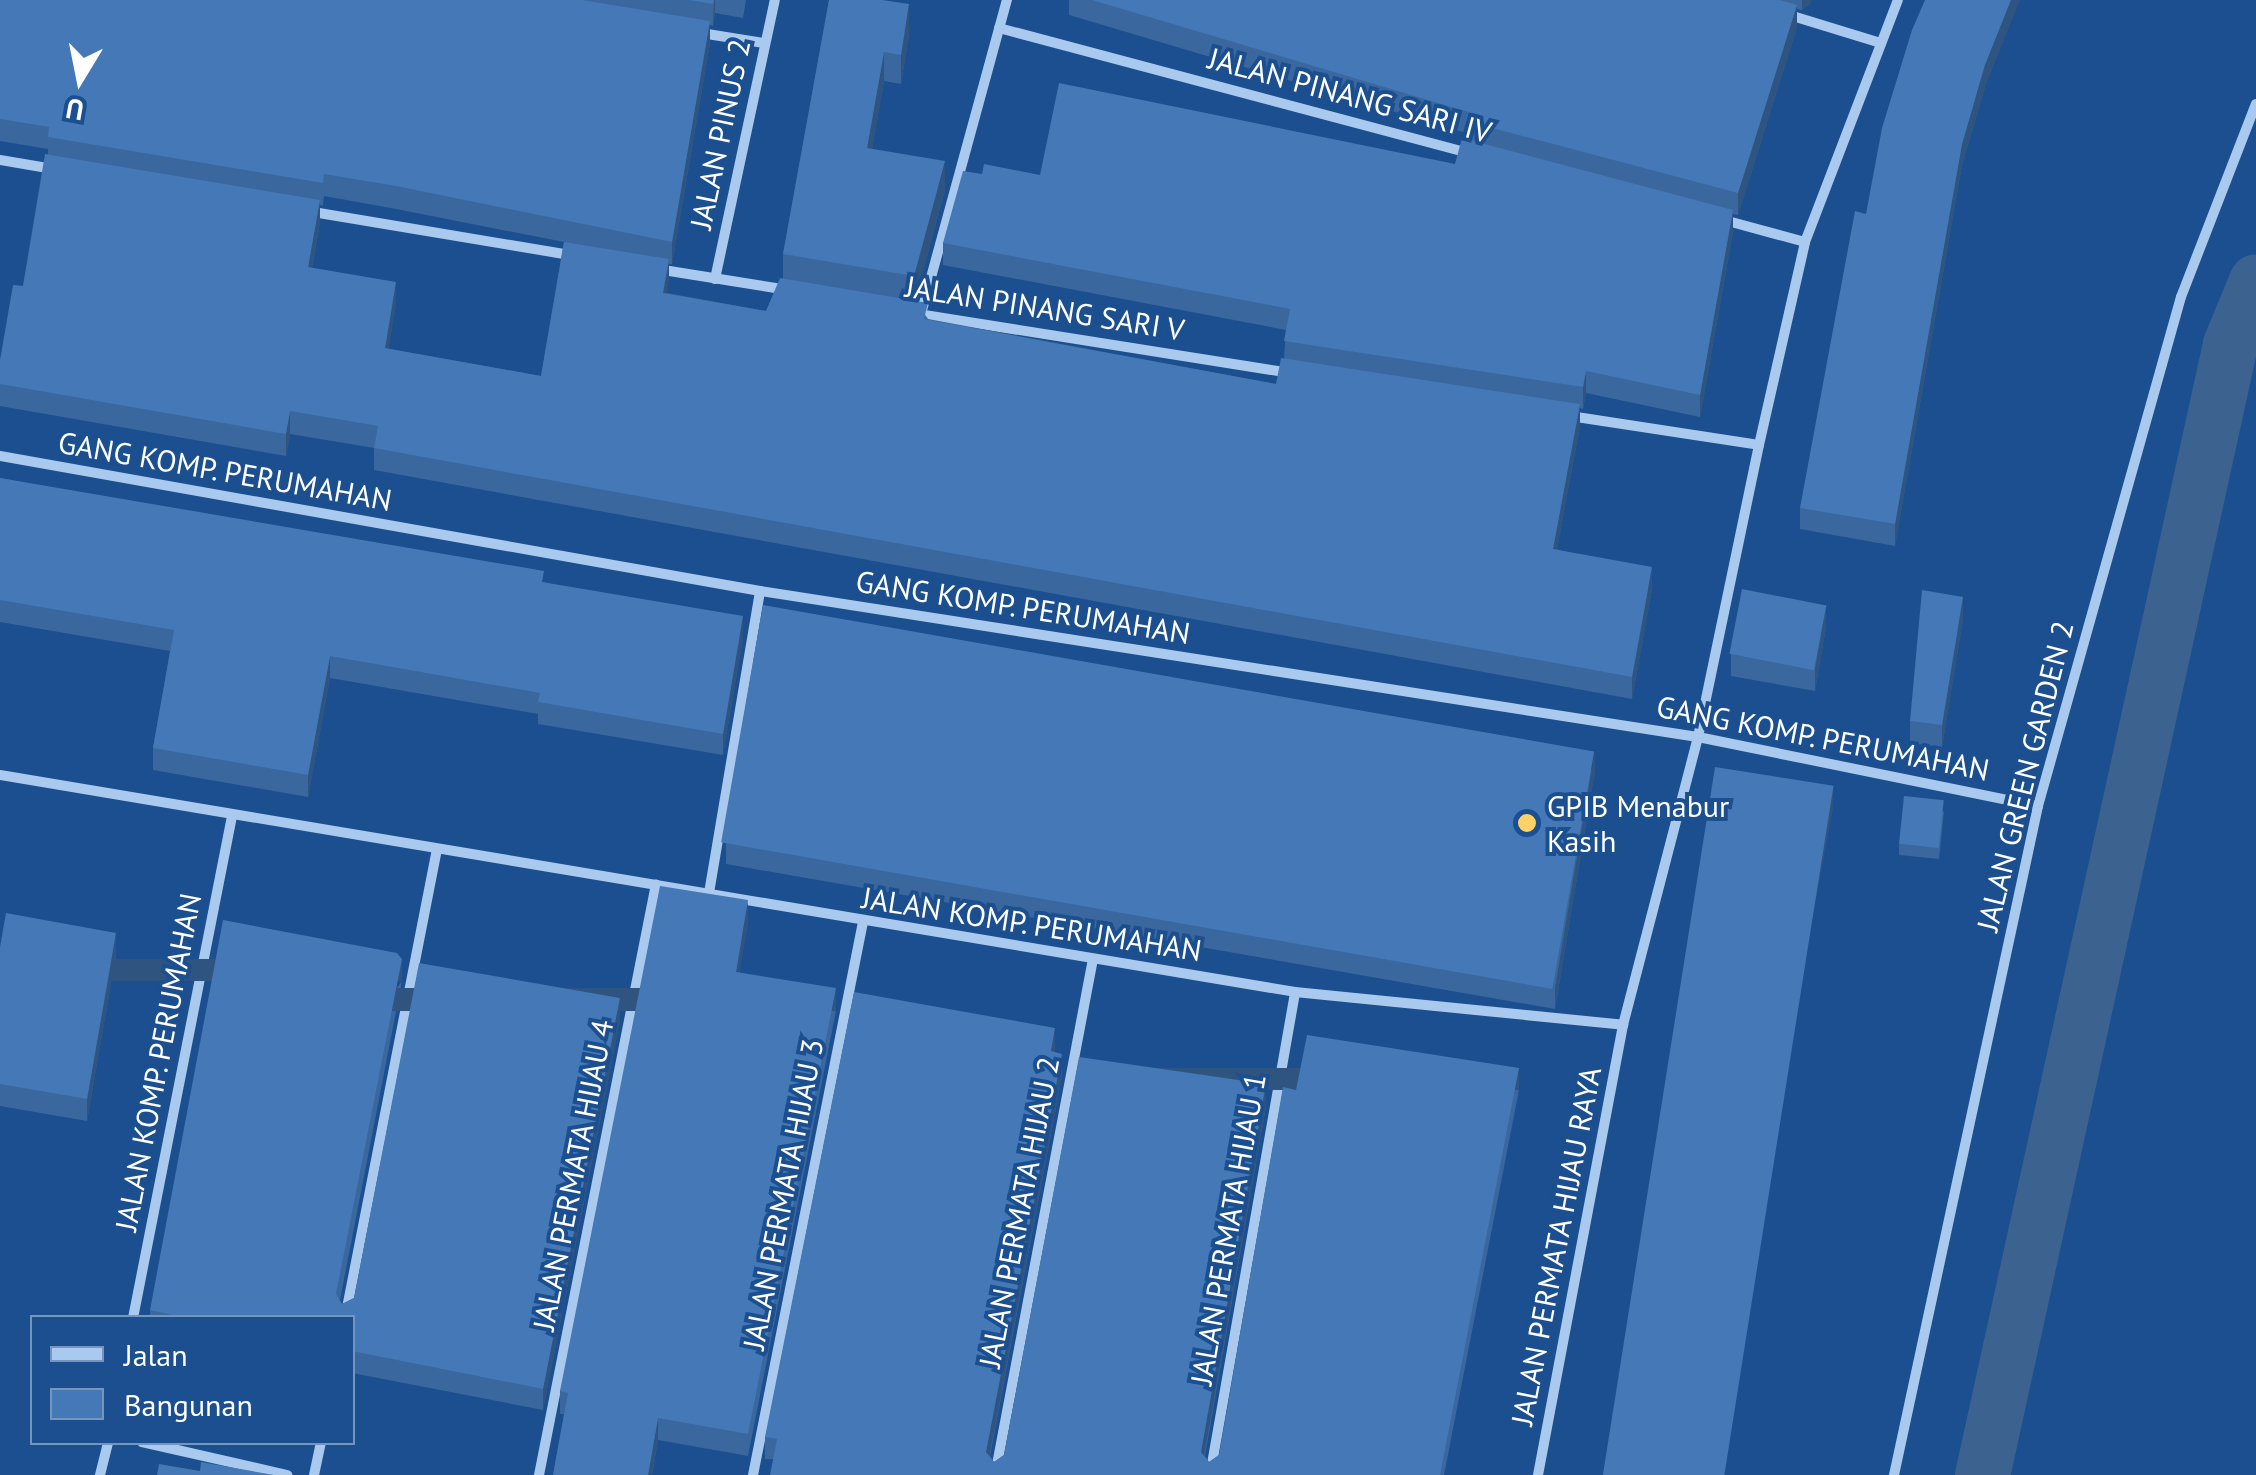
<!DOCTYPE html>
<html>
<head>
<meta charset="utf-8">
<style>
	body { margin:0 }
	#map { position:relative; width:2256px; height:1475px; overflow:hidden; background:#1b4f8f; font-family:"PT Sans",sans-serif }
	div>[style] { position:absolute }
	.canal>* { height:55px; margin:-27.5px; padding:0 27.5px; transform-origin:27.5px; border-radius:27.5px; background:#3c6290 }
	.street>* { height:10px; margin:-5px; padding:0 5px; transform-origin:5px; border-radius:5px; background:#a9c9ee }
	.wall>* { inset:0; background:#3a679d }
	.shaded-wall>* { inset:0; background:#305480; transform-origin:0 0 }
	.building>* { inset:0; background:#4478b7; transform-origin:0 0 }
	.dots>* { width:28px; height:28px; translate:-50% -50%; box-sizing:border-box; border:5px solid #1b4f8f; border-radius:50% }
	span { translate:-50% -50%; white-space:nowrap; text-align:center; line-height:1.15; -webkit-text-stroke:8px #1b4f8f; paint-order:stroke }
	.street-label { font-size:30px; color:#fff }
	.poi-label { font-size:30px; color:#fff }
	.left { translate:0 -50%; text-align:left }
	.legend { position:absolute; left:30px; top:1315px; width:325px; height:130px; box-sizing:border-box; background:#1b4f8f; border:2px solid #7695bc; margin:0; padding:12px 18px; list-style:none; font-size:30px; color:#fff }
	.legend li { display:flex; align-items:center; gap:20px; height:50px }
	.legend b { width:50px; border:2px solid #7695bc }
	.north { position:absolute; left:30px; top:30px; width:100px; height:100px; -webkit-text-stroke:8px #1b4f8f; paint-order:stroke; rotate:190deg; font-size:28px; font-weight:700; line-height:40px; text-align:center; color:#fff }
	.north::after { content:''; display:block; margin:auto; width:35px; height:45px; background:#fff; clip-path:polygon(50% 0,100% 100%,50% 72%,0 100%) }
</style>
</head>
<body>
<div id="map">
	<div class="canal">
		<i style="left:1982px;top:1475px;width:1158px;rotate:-77.63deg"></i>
		<i style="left:2230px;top:344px;width:68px;rotate:-67.6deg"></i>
	</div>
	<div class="street">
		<i style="left:1786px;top:14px;width:99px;rotate:17deg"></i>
		<i style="left:999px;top:28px;width:487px;rotate:14.9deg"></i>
		<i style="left:701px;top:33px;width:64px;rotate:9deg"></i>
		<i style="left:0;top:160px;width:54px;rotate:9.6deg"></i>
		<i style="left:307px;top:211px;width:268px;rotate:9.5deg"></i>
		<i style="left:1724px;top:220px;width:84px;rotate:15.2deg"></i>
		<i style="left:657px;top:269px;width:133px;rotate:9.1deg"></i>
		<i style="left:715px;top:279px;width:285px;rotate:-77.9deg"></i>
		<i style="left:918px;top:314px;width:379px;rotate:9deg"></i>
		<i style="left:921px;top:314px;width:326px;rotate:-74.7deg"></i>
		<i style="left:1570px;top:416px;width:191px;rotate:8.7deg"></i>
		<i style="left:1759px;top:445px;width:208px;rotate:-77.2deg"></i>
		<i style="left:1805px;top:242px;width:259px;rotate:-69deg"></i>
		<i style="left:0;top:456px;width:772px;rotate:10.07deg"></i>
		<i style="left:760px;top:591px;width:949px;rotate:8.85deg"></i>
		<i style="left:1698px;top:737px;width:347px;rotate:11.5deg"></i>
		<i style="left:0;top:775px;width:1313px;rotate:9.51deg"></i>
		<i style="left:1295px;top:992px;width:330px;rotate:5.7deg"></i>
		<i style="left:709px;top:893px;width:306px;rotate:-80.4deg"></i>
		<i style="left:133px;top:1318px;width:512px;rotate:-78.84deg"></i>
		<i style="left:345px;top:1318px;width:478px;rotate:-78.9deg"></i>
		<i style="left:142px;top:1442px;width:149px;rotate:12.8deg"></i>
		<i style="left:100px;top:1475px;width:34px;rotate:-76deg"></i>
		<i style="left:314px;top:1475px;width:34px;rotate:-78deg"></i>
		<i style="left:539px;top:1475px;width:602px;rotate:-78.8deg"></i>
		<i style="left:753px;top:1475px;width:564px;rotate:-78.75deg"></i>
		<i style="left:995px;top:1475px;width:525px;rotate:-79.25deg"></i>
		<i style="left:1210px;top:1475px;width:490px;rotate:-80deg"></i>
		<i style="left:1538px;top:1475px;width:458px;rotate:-79.3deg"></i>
		<i style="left:1623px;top:1025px;width:298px;rotate:-75.4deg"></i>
		<i style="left:1698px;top:737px;width:298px;rotate:-78.2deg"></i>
		<i style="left:1894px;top:1475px;width:684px;rotate:-77.85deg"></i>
		<i style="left:2038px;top:806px;width:529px;rotate:-74.31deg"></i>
		<i style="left:2181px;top:297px;width:207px;rotate:-68.8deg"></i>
	</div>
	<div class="wall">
		<i style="clip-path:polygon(evenodd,0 0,746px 0,743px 18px,715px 13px,713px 26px,710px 25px,710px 43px,672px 264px,669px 264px,667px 293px,766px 311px,783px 278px,783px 254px,829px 0,909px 34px,901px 84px,884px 81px,872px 149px,945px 190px,915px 301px,928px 319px,1276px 384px,1284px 358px,1286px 330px,943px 265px,943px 243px,982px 174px,1040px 175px,1455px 164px,1466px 139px,1466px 133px,1069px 15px,1069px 0,1811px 0,1810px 4px,1802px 10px,1797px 9px,1797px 27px,1738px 215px,1733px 214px,1733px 232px,1700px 417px,1586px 393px,1583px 409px,1580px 408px,1580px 426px,1557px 549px,1652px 589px,1632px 699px,374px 470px,374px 448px,290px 434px,286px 456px,0 406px,0 360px,23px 286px,48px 155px,48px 149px,0 141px,0 0,324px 196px,396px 209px,564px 242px,541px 376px,388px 349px,396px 304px,312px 268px,320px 223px,320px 205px,323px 206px,324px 196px)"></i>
		<i style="clip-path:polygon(1985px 87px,1962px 165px,1895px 546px,1800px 529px,1800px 508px,1866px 214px)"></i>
		<i style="clip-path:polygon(0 478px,544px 582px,743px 638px,723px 755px,538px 724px,538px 714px,330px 678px,308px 797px,153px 770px,153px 748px,170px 651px,0 622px)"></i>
		<i style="clip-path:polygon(1963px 619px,1942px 747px,1910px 743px,1910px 721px)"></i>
		<i style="clip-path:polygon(1826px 627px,1815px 691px,1731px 676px,1731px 654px)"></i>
		<i style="clip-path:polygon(1595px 770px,1555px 1009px,726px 864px,726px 843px)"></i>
		<i style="clip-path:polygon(1944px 811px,1939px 859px,1899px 855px,1899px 844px)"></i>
		<i style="clip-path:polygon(748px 923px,739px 972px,836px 1011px,748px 1456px,658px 1440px,652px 1475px,553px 1475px,564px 1414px,560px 1414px,560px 1391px)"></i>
		<i style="clip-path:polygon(0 947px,116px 955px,87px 1121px,0 1106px)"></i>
		<i style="clip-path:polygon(402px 981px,340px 1300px,342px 1304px,354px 1298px,620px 1020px,543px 1410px,352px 1373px,352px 1318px,150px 1318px,150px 1310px)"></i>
		<i style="clip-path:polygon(1055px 1052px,1062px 1076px,990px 1456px,994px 1462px,1004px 1455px,1266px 1106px,1205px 1456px,1209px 1462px,1219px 1455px,1296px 1090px,1519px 1090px,1444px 1475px,765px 1459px,765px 1437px)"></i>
	</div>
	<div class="shaded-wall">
		<i style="clip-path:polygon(714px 0,715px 0,715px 13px,713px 26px)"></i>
		<i style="clip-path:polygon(1802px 0,1811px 0,1810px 4px,1802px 10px)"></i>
		<i style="clip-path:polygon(2011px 0,2020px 0,1985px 87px,1962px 165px,1895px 546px,1895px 524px,1962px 144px,1985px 65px)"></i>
		<i style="clip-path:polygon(909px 4px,909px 34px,901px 84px,901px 55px)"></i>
		<i style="clip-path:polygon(1797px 5px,1797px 27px,1738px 215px,1738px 193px)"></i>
		<i style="clip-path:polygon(710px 21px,710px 43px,672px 264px,672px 242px)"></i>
		<i style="clip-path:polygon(884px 52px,884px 81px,867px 178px,867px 148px)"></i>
		<i style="clip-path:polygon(945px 161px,945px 190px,914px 305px,914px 276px)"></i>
		<i style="clip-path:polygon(320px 200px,320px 223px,308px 289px,308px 267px)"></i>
		<i style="clip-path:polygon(1733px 210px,1733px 232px,1700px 417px,1700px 395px)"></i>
		<i style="clip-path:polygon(669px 259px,669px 282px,663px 315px,663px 293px)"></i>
		<i style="clip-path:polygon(396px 282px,396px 304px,385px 371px,385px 348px)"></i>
		<i style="clip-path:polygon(1586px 371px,1586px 393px,1583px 409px,1583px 387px)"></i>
		<i style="clip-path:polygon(1580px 404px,1580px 426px,1553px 571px,1553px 549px)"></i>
		<i style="clip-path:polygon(290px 411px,290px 434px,286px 456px,286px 434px)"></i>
		<i style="clip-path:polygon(1652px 567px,1652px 589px,1632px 699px,1632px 677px)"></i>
		<i style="clip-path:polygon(1963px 597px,1963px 619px,1942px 747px,1942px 725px)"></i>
		<i style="clip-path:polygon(1826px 605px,1826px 627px,1815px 691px,1815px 669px)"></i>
		<i style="clip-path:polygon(743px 616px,743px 638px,723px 755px,723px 734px)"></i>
		<i style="clip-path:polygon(330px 656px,330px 678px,308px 797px,308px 775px)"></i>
		<i style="clip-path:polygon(1595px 749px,1595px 770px,1555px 1009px,1555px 988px)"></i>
		<i style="clip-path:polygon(1833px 786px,1833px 809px,1707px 1475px,1702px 1475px)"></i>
		<i style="clip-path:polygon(748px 900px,748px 923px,736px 994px,736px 972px)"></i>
		<i style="clip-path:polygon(116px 933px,116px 955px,87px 1121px,87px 1099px)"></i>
		<i style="left:402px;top:959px;width:22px;height:341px;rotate:90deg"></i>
		<i style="left:836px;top:988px;width:23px;height:455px;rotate:90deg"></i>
		<i style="clip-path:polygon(620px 998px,620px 1020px,543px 1410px,543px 1389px)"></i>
		<i style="clip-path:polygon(1055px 1028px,1055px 1049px,1051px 1073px,1051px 1051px)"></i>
		<i style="clip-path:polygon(1062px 1054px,1062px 1076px,986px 1473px,986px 1452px)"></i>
		<i style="left:1519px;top:1068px;width:22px;height:415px;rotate:90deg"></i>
		<i style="clip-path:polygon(1266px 1084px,1266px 1106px,1201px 1473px,1201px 1452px)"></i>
		<i style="clip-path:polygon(658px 1418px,658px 1440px,652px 1475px,648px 1475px)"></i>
	</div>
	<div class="building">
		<i style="clip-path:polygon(0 0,582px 0,710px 21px,672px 242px,396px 186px,324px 174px,323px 183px,48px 137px,49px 127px,0 119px)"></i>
		<i style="clip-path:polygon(690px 0,714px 0,713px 4px)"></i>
		<i style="clip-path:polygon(829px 0,882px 0,909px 4px,901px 55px,884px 52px,867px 148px,945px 161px,914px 276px,783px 254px)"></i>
		<i style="clip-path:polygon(1092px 0,1780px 0,1797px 5px,1738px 193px,1466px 121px,1468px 112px)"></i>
		<i style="clip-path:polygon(1925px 0,2011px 0,1985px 65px,1962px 144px,1895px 524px,1800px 508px,1855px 211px,1866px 214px,1882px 128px,1912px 30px)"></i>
		<i style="clip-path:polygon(1059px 83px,1455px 164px,1462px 138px,1733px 210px,1700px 395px,1586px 371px,1583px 387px,1284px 341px,1290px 309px,943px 243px,963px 171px,982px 174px,984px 164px,1040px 175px)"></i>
		<i style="clip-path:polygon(45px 154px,320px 200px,308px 267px,396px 282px,385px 348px,541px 376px,564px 242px,669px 259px,663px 293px,766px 311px,780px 278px,928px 303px,924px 319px,1276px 384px,1281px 358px,1580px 404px,1553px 549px,1652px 567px,1632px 677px,374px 448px,378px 426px,290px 411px,286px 434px,0 384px,0 360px,13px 285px,23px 286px)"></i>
		<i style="clip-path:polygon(0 478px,544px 571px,542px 582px,743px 616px,723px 734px,538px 702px,540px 693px,330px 656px,308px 775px,153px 748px,174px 630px,0 600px)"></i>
		<i style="left:1742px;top:589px;width:86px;height:66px;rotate:11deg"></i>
		<i style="clip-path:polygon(1922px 590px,1963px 597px,1942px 725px,1910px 721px)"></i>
		<i style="left:763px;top:605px;width:844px;height:241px;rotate:10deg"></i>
		<i style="left:1715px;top:767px;width:120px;height:721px;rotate:9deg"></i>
		<i style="left:1904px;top:796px;width:40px;height:48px;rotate:6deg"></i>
		<i style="clip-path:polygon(660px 886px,748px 900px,736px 972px,836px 988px,748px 1434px,658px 1418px,648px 1475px,553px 1475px,568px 1393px,560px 1391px)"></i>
		<i style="clip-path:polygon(6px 913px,116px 933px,87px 1099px,0 1084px,0 947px)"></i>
		<i style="clip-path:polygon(223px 920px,397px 953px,402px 959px,336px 1294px,342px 1304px,354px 1298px,419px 963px,620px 998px,543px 1389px,352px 1351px,352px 1318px,186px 1318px,150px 1310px)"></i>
		<i style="clip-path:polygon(854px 992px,1055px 1028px,1051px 1051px,1062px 1054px,986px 1452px,994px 1462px,1004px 1455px,1079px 1057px,1266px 1084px,1201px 1452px,1209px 1462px,1219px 1455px,1283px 1087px,1296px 1090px,1307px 1035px,1519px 1068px,1440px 1475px,770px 1475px,777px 1439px,765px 1437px)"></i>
		<i style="clip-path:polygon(201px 1462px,274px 1475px,157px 1475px,159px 1464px,200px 1471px)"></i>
	</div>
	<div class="dots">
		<i style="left:1527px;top:823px;background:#ffd166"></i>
	</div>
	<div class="street-label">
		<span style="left:1350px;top:95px;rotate:15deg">JALAN PINANG SARI IV</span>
		<span style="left:720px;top:134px;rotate:-78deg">JALAN PINUS 2</span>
		<span style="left:1045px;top:308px;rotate:9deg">JALAN PINANG SARI V</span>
		<span style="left:225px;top:471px;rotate:10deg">GANG KOMP. PERUMAHAN</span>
		<span style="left:1023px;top:607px;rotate:9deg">GANG KOMP. PERUMAHAN</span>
		<span style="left:1823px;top:738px;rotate:11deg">GANG KOMP. PERUMAHAN</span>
		<span style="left:2025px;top:776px;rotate:-76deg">JALAN GREEN GARDEN 2</span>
		<span style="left:1032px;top:924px;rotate:9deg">JALAN KOMP. PERUMAHAN</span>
		<span style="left:158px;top:1062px;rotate:-79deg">JALAN KOMP. PERUMAHAN</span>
		<span style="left:573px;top:1175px;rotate:-79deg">JALAN PERMATA HIJAU 4</span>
		<span style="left:783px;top:1194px;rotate:-79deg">JALAN PERMATA HIJAU 3</span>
		<span style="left:1019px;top:1212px;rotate:-79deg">JALAN PERMATA HIJAU 2</span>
		<span style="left:1228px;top:1229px;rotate:-80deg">JALAN PERMATA HIJAU 1</span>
		<span style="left:1556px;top:1246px;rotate:-79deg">JALAN PERMATA HIJAU RAYA</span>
	</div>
	<div class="poi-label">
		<span class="left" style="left:1547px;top:823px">GPIB Menabur<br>Kasih</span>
	</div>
	<ul class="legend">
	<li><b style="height:12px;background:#a9c9ee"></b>Jalan</li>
	<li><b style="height:28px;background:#4478b7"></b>Bangunan</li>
	</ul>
	<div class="north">U</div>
</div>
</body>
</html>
